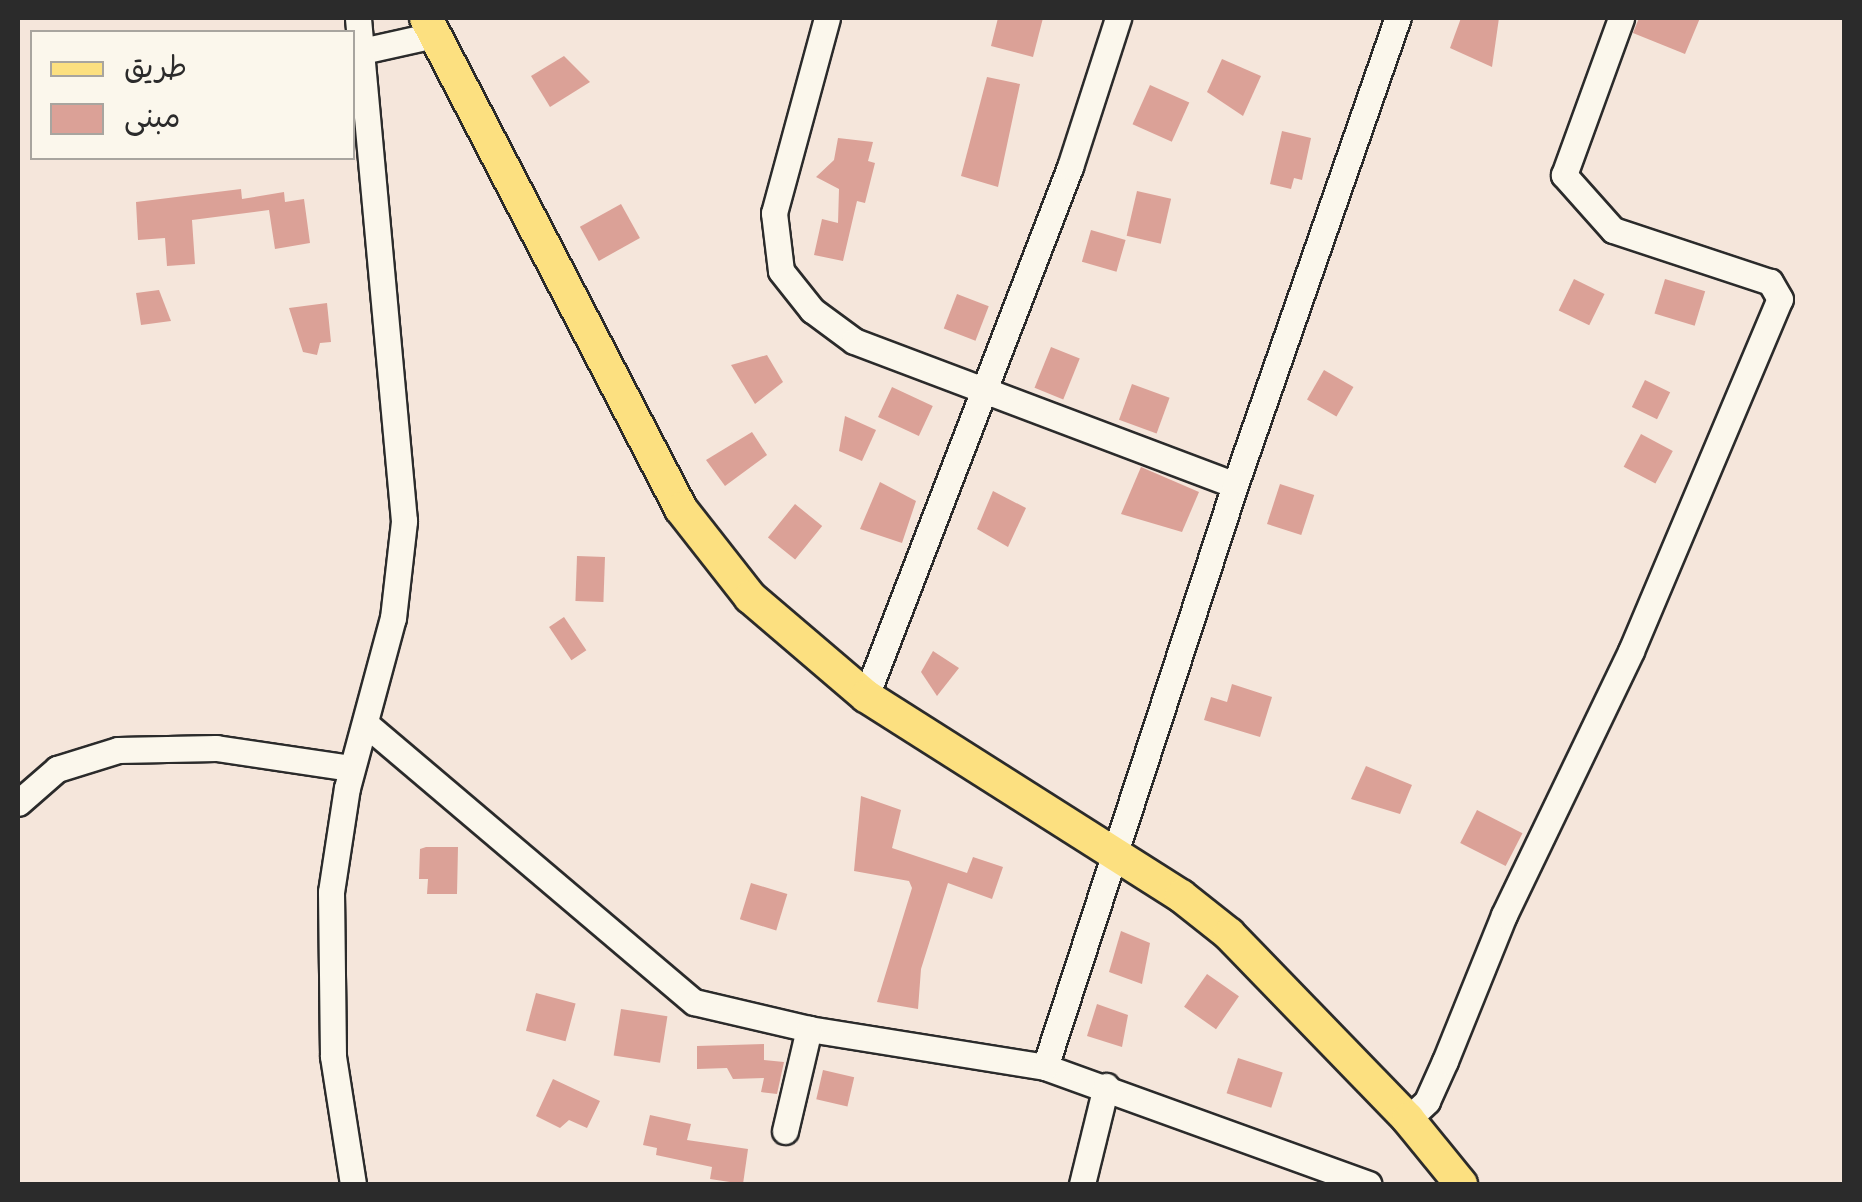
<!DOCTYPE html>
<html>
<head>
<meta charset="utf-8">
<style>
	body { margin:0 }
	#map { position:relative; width:1862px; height:1202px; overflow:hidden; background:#f5e6db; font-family:"Gochi Hand","Playpen Sans Arabic",sans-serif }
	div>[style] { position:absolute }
	.building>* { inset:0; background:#dba197; transform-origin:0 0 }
	.roads { filter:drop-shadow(2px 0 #2b2b2b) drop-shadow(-2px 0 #2b2b2b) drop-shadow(0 2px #2b2b2b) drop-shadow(0 -2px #2b2b2b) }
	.minor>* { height:25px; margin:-12.5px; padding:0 12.5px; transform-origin:12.5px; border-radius:12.5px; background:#fbf7ec }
	.major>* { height:32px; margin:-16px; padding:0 16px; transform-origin:16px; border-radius:16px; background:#fce080 }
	span { translate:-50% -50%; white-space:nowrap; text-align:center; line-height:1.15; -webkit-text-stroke:8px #fbf7ec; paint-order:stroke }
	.frame { position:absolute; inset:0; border:20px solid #2b2b2b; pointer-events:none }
	.legend { position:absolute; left:30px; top:30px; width:325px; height:130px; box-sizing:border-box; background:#fbf7ec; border:2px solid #a8a59f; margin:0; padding:12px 18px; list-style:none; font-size:30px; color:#2b2b2b }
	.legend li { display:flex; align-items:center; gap:20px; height:50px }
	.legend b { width:50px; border:2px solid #a8a59f }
</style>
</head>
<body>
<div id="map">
	<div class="building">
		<i style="clip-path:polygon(998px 18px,1043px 18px,1033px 57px,991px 46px)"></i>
		<i style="clip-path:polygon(1461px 18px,1499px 18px,1492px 67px,1450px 48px)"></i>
		<i style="clip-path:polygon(1639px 18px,1700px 18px,1685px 54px,1633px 33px)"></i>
		<i style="clip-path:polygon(564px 56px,590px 82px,550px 107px,531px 76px)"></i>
		<i style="clip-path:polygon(1222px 59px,1261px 76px,1243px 116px,1207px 92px)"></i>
		<i style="clip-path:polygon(987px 77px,1020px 84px,998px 187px,961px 176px)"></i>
		<i style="left:1150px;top:85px;width:43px;height:43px;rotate:24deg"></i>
		<i style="clip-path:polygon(1282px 131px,1311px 138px,1302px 180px,1294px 178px,1291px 189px,1270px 184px)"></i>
		<i style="clip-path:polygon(838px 138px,873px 142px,868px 161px,875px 163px,865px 203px,857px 201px,843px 261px,814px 255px,822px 219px,838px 223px,839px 189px,816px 177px,834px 160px)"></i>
		<i style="clip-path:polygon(241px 189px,242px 199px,284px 192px,285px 202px,304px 199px,310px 243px,275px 249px,269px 210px,192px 220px,195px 264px,167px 266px,165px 238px,138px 240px,136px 202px)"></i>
		<i style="left:1137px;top:191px;width:35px;height:46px;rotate:13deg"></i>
		<i style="left:621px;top:204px;width:39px;height:47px;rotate:61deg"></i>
		<i style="left:1091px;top:230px;width:36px;height:33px;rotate:16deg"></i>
		<i style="left:1574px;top:279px;width:34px;height:35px;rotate:26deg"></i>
		<i style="left:1665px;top:279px;width:42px;height:36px;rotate:17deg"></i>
		<i style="clip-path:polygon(159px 290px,171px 321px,141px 325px,136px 293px)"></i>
		<i style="left:957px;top:294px;width:34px;height:37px;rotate:21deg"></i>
		<i style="clip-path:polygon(327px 303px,331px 342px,320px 343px,317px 355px,303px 352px,289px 308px)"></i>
		<i style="left:1051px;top:347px;width:31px;height:44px;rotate:22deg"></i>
		<i style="clip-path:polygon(767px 355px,783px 382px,755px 404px,731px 365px)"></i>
		<i style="left:1324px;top:370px;width:34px;height:34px;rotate:30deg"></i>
		<i style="left:1645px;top:380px;width:28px;height:30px;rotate:26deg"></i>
		<i style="left:1132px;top:384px;width:40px;height:38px;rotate:20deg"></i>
		<i style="left:892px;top:387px;width:45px;height:33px;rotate:25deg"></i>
		<i style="clip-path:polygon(845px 416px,876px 430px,862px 461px,839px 451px)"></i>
		<i style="clip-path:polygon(752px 432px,767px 455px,725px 486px,706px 460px)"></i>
		<i style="left:1641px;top:434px;width:36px;height:37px;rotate:28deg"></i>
		<i style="clip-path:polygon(1141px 467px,1199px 492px,1182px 532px,1121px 514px)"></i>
		<i style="clip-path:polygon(880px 482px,916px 501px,902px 543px,860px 529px)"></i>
		<i style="left:1280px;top:484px;width:36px;height:42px;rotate:18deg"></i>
		<i style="clip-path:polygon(993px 491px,1026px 508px,1008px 547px,977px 529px)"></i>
		<i style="left:795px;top:504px;width:35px;height:43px;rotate:39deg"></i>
		<i style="left:577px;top:556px;width:28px;height:45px;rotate:2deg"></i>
		<i style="left:564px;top:617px;width:40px;height:18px;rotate:56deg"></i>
		<i style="clip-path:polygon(933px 651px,959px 668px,937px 696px,921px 672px)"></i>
		<i style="clip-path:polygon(1232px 684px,1272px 697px,1260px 737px,1204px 720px,1211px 697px,1227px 702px)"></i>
		<i style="clip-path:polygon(1366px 766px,1412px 785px,1400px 814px,1351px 799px)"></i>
		<i style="clip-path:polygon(861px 796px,901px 810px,892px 848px,967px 873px,973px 857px,1003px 867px,992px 899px,948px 883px,921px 969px,918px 1009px,877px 1002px,912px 888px,909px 881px,854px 871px)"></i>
		<i style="left:1477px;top:810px;width:51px;height:37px;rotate:27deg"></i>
		<i style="clip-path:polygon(426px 847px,458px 847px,457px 894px,427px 894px,428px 879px,419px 879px,420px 849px)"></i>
		<i style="left:751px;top:883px;width:38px;height:38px;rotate:17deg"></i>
		<i style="clip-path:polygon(1121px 931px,1150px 943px,1142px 984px,1109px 972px)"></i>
		<i style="left:1207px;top:974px;width:39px;height:40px;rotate:35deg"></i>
		<i style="left:536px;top:993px;width:41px;height:39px;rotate:15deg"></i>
		<i style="clip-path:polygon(1097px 1004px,1128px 1015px,1122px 1047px,1087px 1036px)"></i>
		<i style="left:621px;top:1009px;width:47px;height:47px;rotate:9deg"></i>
		<i style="clip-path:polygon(764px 1044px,764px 1060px,784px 1062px,777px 1094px,761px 1092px,764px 1078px,733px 1079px,727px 1068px,697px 1069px,697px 1046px)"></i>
		<i style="left:1238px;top:1058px;width:47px;height:37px;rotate:18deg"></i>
		<i style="left:823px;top:1070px;width:32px;height:30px;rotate:13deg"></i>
		<i style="clip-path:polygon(553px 1079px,600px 1101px,587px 1128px,569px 1120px,560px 1128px,536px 1116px)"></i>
		<i style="clip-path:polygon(650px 1115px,691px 1124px,687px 1140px,748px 1149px,743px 1184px,710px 1179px,712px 1167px,656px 1155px,657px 1148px,643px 1145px)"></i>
	</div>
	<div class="roads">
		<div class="minor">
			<i style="left:827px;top:18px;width:202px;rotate:105.2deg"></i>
			<i style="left:774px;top:213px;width:58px;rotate:83.1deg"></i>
			<i style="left:781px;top:271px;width:50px;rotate:51.5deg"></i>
			<i style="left:812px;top:310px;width:52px;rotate:36.4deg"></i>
			<i style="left:854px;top:341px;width:407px;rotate:20.7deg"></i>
			<i style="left:362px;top:51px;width:74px;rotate:-12.5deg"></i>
			<i style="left:866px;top:696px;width:567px;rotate:-68.91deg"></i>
			<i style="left:1070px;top:167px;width:157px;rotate:-72.1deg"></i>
			<i style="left:366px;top:724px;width:430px;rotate:40.3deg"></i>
			<i style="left:694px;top:1002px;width:118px;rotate:13.2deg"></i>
			<i style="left:809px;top:1029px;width:239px;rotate:9.1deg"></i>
			<i style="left:1045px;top:1067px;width:344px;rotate:19.9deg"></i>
			<i style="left:18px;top:803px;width:52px;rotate:-41.1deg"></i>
			<i style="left:57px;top:769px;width:64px;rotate:-17.3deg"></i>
			<i style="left:118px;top:750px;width:98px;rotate:-1.2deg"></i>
			<i style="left:216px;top:748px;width:137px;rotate:8.4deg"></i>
			<i style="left:1045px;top:1067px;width:612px;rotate:-71.92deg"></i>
			<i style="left:1235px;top:485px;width:495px;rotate:-70.8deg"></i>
			<i style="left:1408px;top:1119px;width:26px;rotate:-43deg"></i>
			<i style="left:1427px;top:1101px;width:44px;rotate:-65.8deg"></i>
			<i style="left:1445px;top:1061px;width:157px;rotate:-68deg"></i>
			<i style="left:1504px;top:915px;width:293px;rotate:-64.3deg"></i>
			<i style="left:1631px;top:651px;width:382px;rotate:-67.1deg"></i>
			<i style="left:1780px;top:299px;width:20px;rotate:-120deg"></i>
			<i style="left:1770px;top:282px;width:165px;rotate:-161.7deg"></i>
			<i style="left:1613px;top:230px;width:74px;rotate:-131.7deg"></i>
			<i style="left:1564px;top:175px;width:167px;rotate:-70deg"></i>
			<i style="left:785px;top:1131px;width:105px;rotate:-76.8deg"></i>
			<i style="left:353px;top:1184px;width:130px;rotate:-98.9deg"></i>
			<i style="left:333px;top:1056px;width:164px;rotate:-90.7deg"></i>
			<i style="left:331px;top:892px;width:105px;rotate:-81.3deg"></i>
			<i style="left:347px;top:788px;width:176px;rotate:-74.9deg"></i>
			<i style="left:393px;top:618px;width:98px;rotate:-83.5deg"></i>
			<i style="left:404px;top:521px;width:505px;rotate:-95.23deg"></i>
			<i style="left:1082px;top:1184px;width:101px;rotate:-76.2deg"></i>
		</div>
		<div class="major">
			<i style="left:426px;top:18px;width:553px;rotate:62.55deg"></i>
			<i style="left:681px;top:509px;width:112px;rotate:51.9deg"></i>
			<i style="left:750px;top:597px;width:153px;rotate:40.5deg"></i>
			<i style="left:866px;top:696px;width:373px;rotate:32.4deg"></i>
			<i style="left:1181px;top:896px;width:61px;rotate:38.4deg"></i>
			<i style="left:1229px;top:934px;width:257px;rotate:45.9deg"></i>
			<i style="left:1408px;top:1119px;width:84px;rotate:50.8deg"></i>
		</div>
	</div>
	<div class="frame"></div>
	<ul class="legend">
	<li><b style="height:12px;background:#fce080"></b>طريق</li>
	<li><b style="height:28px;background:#dba197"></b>مبنى</li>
	</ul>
</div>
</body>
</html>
